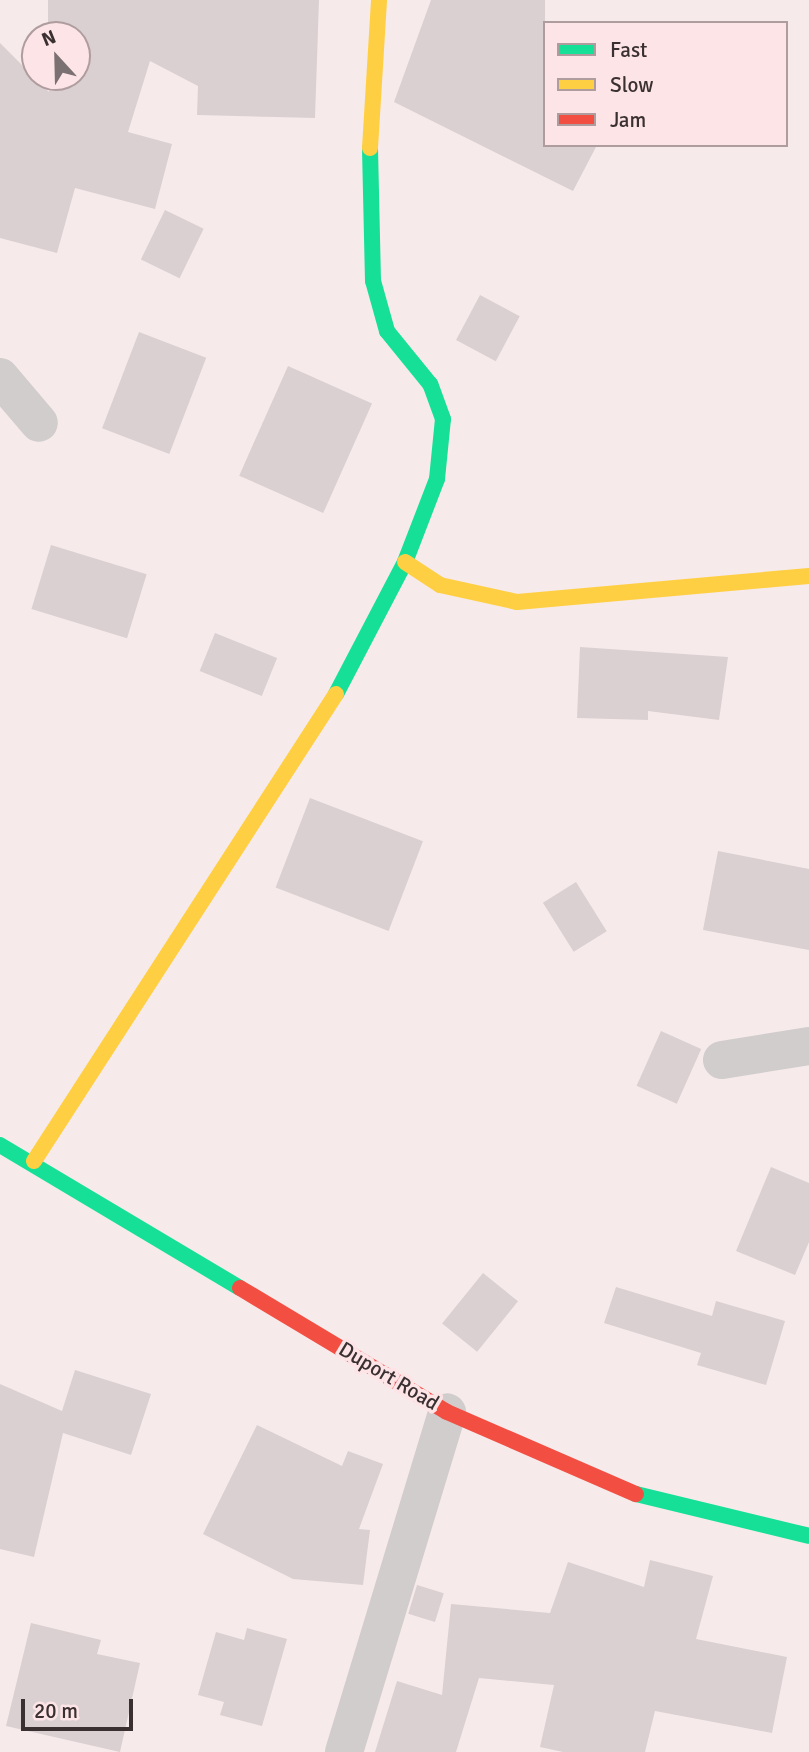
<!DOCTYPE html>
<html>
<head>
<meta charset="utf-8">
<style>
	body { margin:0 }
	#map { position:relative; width:809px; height:1752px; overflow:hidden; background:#f7eaeb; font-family:Signika,sans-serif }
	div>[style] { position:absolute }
	.building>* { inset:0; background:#dad0d1; transform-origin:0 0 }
	.street>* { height:38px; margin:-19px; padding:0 19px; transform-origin:19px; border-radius:19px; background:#d1cdcd }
	.fast>* { height:16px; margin:-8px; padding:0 8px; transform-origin:8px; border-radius:8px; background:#16e098 }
	.slow>* { height:16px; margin:-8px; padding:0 8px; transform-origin:8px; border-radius:8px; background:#ffcf43 }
	.jam>* { height:16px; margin:-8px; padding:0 8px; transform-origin:8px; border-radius:8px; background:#f24e42 }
	span { translate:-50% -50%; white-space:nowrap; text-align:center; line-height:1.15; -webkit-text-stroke:7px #fde4e7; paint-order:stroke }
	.street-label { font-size:21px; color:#3a3031 }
	.legend { position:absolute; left:543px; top:21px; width:245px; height:126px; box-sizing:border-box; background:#fde4e7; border:2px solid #af9c9e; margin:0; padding:9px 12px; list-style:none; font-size:21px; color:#3a3031 }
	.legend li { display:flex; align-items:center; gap:14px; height:35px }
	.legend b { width:35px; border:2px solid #af9c9e }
	.north { position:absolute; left:21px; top:21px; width:70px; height:70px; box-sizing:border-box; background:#fde4e7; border:2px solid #af9c9e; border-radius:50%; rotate:338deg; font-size:19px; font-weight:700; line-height:28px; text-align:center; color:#3a3031 }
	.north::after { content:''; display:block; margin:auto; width:24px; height:32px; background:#7c7172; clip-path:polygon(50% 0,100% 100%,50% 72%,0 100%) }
	.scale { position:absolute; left:21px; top:1699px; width:112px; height:32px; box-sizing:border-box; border:4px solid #3a3031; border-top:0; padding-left:9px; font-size:21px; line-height:24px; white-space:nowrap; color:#3a3031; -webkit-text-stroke:5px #fde4e7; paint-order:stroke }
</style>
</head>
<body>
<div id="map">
	<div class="building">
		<i style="clip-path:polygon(48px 0,319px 0,315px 118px,197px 115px,198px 86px,150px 61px,128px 132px,172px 144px,155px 209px,75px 188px,57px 253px,0 238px,0 43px,49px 92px,49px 77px,77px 77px,77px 35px,48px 35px)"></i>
		<i style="clip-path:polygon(431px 0,545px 0,545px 145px,597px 145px,573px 191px,394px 102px)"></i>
		<i style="left:165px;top:210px;width:43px;height:55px;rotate:26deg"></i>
		<i style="left:480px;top:295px;width:45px;height:51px;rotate:28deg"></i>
		<i style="left:139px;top:332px;width:72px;height:103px;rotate:21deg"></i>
		<i style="left:288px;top:366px;width:92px;height:120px;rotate:24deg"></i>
		<i style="left:51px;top:545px;width:100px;height:67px;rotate:17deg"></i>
		<i style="left:215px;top:633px;width:67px;height:41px;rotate:22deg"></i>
		<i style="clip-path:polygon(580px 647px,728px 657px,719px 720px,648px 711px,648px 720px,577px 718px)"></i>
		<i style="left:310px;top:798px;width:121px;height:96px;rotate:21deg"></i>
		<i style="clip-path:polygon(718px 851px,809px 869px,809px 950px,703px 930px)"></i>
		<i style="left:576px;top:882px;width:58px;height:39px;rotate:58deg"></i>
		<i style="left:661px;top:1031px;width:44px;height:60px;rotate:24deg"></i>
		<i style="clip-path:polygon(771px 1167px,809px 1183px,809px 1242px,795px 1275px,736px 1251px)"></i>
		<i style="left:483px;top:1273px;width:45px;height:65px;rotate:39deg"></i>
		<i style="clip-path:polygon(616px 1287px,712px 1316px,716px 1301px,785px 1321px,766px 1385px,697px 1365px,701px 1353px,604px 1323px)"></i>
		<i style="clip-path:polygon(75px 1370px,151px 1394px,131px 1455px,63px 1433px,34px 1557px,0 1549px,0 1384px,62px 1411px)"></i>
		<i style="clip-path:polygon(257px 1425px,342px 1466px,348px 1451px,383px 1464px,359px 1529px,370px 1530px,363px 1585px,293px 1579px,203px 1534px)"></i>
		<i style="clip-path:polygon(650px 1560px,713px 1576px,696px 1639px,787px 1657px,772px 1733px,655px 1711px,645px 1752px,563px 1752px,540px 1747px,554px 1685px,479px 1678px,456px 1752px,375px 1752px,397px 1681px,442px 1695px,451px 1604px,550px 1613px,568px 1562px,644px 1587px)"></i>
		<i style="left:417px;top:1585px;width:28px;height:30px;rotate:17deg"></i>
		<i style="clip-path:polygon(31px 1623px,101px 1640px,97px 1654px,140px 1663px,120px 1752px,6px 1726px)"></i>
		<i style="clip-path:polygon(247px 1628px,287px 1639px,262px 1726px,220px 1715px,224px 1702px,198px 1695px,216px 1632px,244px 1640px)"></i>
	</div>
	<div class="street">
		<i style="left:0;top:377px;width:60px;rotate:49.7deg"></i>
		<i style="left:722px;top:1060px;width:88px;rotate:-9.1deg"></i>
		<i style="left:344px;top:1752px;width:355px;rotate:-73.1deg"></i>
	</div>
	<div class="fast">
		<i style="left:336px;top:694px;width:149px;rotate:-62.4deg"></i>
		<i style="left:405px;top:562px;width:89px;rotate:-68.9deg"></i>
		<i style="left:437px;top:479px;width:60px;rotate:-84.3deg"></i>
		<i style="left:443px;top:419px;width:37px;rotate:-110deg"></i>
		<i style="left:430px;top:384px;width:68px;rotate:-129.1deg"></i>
		<i style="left:387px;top:331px;width:52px;rotate:-105.6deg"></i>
		<i style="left:373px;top:281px;width:133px;rotate:-91.3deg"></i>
		<i style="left:0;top:1145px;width:279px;rotate:30.8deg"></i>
		<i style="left:636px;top:1494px;width:178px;rotate:13.6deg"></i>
	</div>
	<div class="slow">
		<i style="left:370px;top:148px;width:148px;rotate:-86.5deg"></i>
		<i style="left:405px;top:562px;width:42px;rotate:33.3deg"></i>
		<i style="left:440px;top:585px;width:79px;rotate:12.4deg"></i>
		<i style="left:517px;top:602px;width:293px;rotate:-5.1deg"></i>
		<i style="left:34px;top:1161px;width:556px;rotate:-57.11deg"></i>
	</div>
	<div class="jam">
		<i style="left:240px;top:1288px;width:241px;rotate:30.9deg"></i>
		<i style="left:447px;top:1412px;width:206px;rotate:23.5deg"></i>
	</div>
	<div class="street-label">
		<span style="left:389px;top:1376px;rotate:31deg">Duport Road</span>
	</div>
	<ul class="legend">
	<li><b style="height:9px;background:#16e098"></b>Fast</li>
	<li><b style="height:9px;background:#ffcf43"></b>Slow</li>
	<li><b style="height:9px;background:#f24e42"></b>Jam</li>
	</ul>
	<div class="north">N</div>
	<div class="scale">20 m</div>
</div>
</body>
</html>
